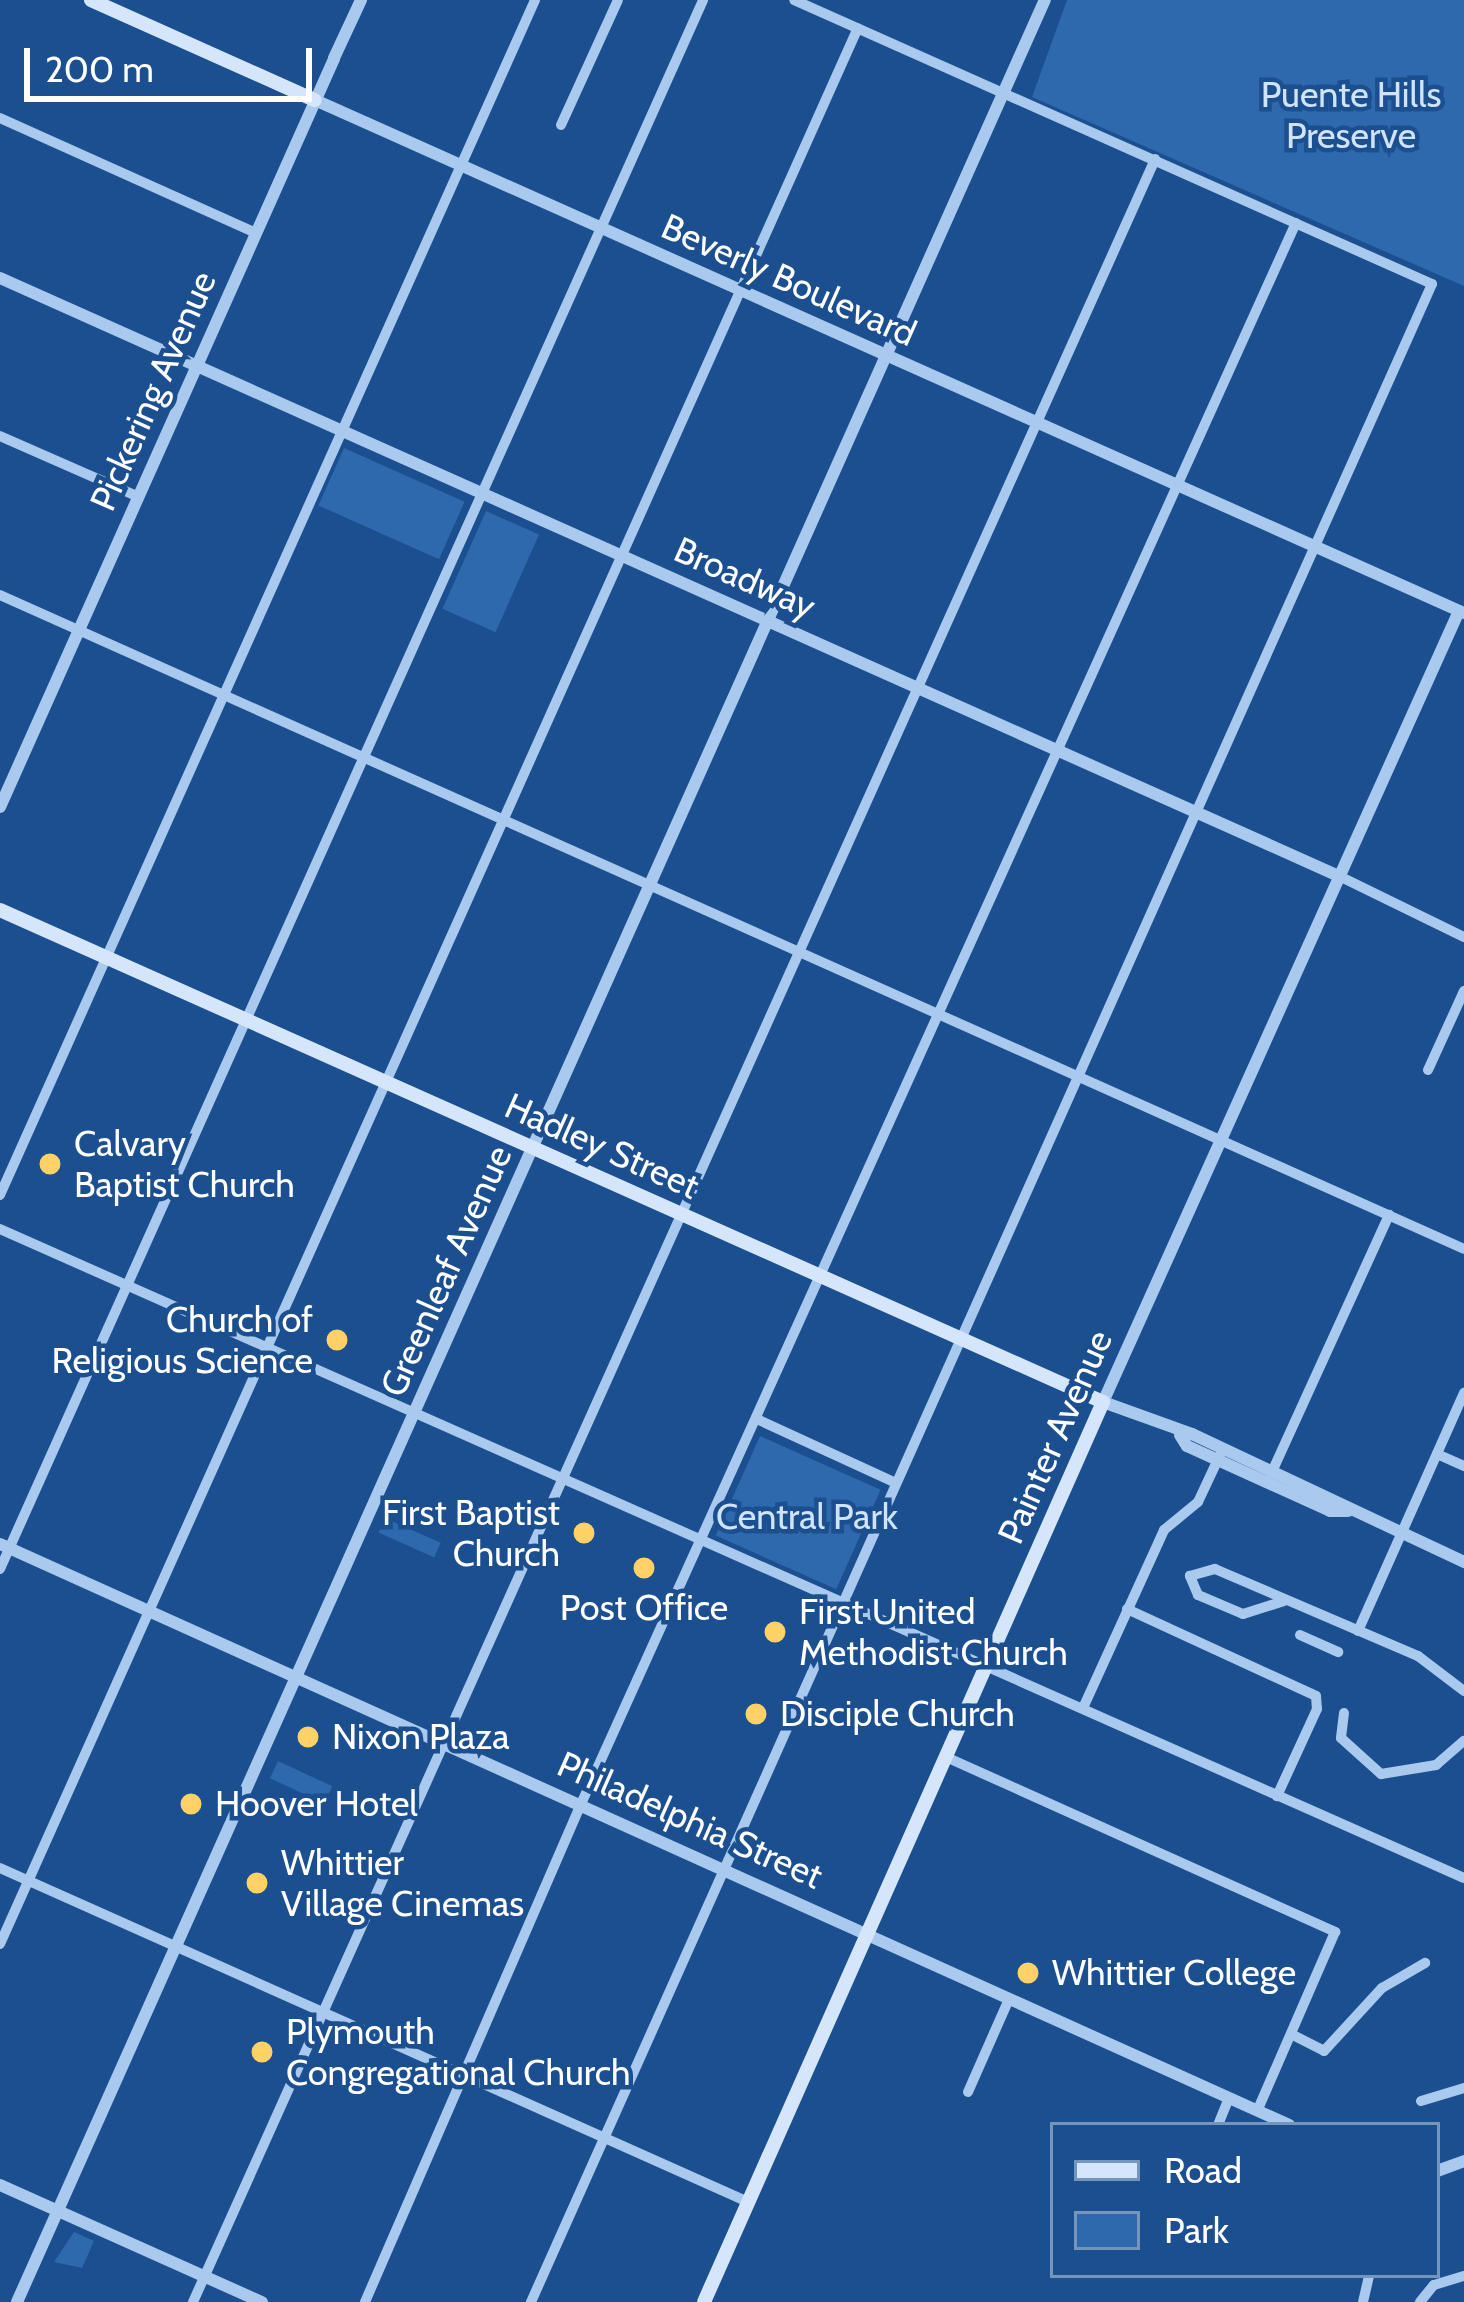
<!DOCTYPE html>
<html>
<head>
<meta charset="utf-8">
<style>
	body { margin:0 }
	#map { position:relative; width:1464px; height:2302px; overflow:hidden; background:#1b4f8f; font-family:Cabin,sans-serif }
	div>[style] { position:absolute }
	.green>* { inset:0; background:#2e69ad; transform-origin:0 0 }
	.minor>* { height:10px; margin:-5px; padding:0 5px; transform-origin:5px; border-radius:5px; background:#a9c9ee }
	.tertiary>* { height:12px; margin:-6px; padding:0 6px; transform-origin:6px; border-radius:6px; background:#a9c9ee }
	.secondary>* { height:14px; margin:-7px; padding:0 7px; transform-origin:7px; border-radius:7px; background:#d6e6fa }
	.dots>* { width:33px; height:33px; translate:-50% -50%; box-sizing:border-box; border:6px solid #1b4f8f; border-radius:50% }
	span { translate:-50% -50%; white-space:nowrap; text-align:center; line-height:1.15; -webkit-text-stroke:9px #1b4f8f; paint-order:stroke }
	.park-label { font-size:36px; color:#cfe3fa }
	.street-label { font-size:36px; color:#fff }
	.poi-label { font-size:36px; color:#fff }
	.left { translate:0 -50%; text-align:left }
	.right { translate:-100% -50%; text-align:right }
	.legend { position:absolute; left:1050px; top:2122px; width:390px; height:156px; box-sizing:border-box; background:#1b4f8f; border:3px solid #7695bc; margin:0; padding:15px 21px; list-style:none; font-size:36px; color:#fff }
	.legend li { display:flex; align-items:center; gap:24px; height:60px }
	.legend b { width:60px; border:3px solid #7695bc }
	.scale { position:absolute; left:24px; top:48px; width:288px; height:54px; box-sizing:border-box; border:6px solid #fff; border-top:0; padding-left:15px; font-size:36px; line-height:42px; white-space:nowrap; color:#fff; -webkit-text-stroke:9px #1b4f8f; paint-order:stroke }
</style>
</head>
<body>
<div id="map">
	<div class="green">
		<i style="clip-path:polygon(1067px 0,1464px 0,1464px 286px,1032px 97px)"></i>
		<i style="left:344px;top:448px;width:132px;height:63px;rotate:24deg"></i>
		<i style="left:486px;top:511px;width:58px;height:107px;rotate:24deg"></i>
		<i style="left:760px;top:1436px;width:132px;height:109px;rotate:24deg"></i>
		<i style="left:385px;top:1518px;width:61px;height:16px;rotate:24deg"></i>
		<i style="left:278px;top:1761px;width:60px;height:19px;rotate:25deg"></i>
		<i style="clip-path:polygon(74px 2232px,94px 2241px,82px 2268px,54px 2262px)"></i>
	</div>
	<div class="minor">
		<i style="left:0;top:118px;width:281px;rotate:24.2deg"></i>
		<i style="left:561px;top:125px;width:137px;rotate:-65.5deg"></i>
		<i style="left:0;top:436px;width:152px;rotate:23.7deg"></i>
		<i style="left:0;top:595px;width:1603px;rotate:24.07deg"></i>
		<i style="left:1339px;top:876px;width:139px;rotate:26deg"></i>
		<i style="left:1428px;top:1070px;width:87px;rotate:-65.5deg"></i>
		<i style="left:0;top:1195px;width:1309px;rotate:-65.88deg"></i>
		<i style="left:0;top:1229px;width:1601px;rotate:23.91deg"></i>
		<i style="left:759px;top:1420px;width:149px;rotate:24.7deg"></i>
		<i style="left:1437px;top:1454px;width:30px;rotate:24deg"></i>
		<i style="left:1271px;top:1474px;width:285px;rotate:-65.5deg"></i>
		<i style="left:0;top:1569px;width:1719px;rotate:-65.86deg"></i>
		<i style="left:1284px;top:1601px;width:43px;rotate:162.4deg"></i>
		<i style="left:1243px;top:1614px;width:49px;rotate:-157.1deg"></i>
		<i style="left:1198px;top:1595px;width:21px;rotate:-113deg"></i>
		<i style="left:1190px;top:1576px;width:26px;rotate:-16deg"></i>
		<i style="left:1215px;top:1569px;width:221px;rotate:23.2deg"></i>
		<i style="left:1418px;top:1656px;width:58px;rotate:37.3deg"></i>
		<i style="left:1127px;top:1609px;width:208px;rotate:24.7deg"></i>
		<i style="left:1316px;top:1696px;width:13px;rotate:86deg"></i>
		<i style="left:1317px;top:1709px;width:96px;rotate:114.7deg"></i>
		<i style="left:1358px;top:1631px;width:261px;rotate:-66deg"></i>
		<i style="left:1300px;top:1635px;width:42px;rotate:24.1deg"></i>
		<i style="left:1083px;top:1708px;width:196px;rotate:-65.5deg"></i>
		<i style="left:1164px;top:1530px;width:44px;rotate:-39.5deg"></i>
		<i style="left:1198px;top:1502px;width:52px;rotate:-64.9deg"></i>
		<i style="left:1344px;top:1713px;width:25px;rotate:97deg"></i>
		<i style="left:1341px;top:1738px;width:54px;rotate:42deg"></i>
		<i style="left:1381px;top:1774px;width:56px;rotate:-9.3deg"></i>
		<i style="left:1436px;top:1765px;width:37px;rotate:-41deg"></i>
		<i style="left:946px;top:1757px;width:427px;rotate:24.2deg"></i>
		<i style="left:1335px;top:1932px;width:195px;rotate:113.5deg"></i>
		<i style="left:0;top:1868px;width:819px;rotate:24.06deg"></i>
		<i style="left:0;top:1944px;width:2099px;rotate:-65.88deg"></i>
		<i style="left:1291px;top:2034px;width:37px;rotate:27deg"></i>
		<i style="left:1324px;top:2051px;width:86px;rotate:-47.4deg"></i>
		<i style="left:1382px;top:1988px;width:50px;rotate:-30.2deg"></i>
		<i style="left:968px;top:2092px;width:102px;rotate:-66.2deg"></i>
		<i style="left:1421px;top:2101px;width:45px;rotate:-16.8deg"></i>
		<i style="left:1218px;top:2125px;width:29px;rotate:-68deg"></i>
		<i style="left:193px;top:2302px;width:2349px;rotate:-65.82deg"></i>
		<i style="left:365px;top:2302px;width:543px;rotate:-66.55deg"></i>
		<i style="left:581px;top:1804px;width:1735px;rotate:-65.67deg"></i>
		<i style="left:531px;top:2302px;width:2210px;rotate:-65.94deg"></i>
		<i style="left:1432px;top:284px;width:698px;rotate:-156deg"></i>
		<i style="left:1363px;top:2302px;width:28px;rotate:-77deg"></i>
		<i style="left:1420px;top:2302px;width:22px;rotate:-51deg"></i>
		<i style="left:1434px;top:2285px;width:31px;rotate:-17deg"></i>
	</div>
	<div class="tertiary">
		<i style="left:334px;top:58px;width:64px;rotate:-65deg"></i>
		<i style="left:315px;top:100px;width:1258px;rotate:24.06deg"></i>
		<i style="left:0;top:278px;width:1466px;rotate:24.07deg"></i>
		<i style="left:1459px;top:611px;width:867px;rotate:114.23deg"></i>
		<i style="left:1103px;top:1402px;width:95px;rotate:19.8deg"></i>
		<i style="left:1192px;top:1434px;width:301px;rotate:25.2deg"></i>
		<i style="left:0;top:807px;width:819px;rotate:-65.94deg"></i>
		<i style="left:1180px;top:1435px;width:13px;rotate:58deg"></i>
		<i style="left:1187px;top:1446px;width:157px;rotate:24.4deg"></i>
		<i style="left:1330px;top:1511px;width:18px"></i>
		<i style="left:0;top:1544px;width:1414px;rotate:24.26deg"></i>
		<i style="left:1437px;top:2171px;width:29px;rotate:-20deg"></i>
		<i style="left:0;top:2185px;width:287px;rotate:24.1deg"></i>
		<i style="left:17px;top:2302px;width:2521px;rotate:-65.94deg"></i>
	</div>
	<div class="secondary">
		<i style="left:91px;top:0;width:245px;rotate:24.1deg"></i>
		<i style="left:0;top:910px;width:1208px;rotate:24.04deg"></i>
		<i style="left:1103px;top:1402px;width:984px;rotate:113.91deg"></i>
	</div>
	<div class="dots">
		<i style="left:50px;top:1164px;background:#ffd166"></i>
		<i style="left:337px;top:1340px;background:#ffd166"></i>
		<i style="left:584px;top:1533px;background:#ffd166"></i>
		<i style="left:644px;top:1568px;background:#ffd166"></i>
		<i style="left:775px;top:1632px;background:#ffd166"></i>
		<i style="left:756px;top:1714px;background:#ffd166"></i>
		<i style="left:308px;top:1737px;background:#ffd166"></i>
		<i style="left:191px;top:1804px;background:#ffd166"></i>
		<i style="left:257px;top:1883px;background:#ffd166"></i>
		<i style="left:1028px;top:1973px;background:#ffd166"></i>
		<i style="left:262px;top:2052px;background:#ffd166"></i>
	</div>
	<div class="park-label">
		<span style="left:1351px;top:115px">Puente Hills<br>Preserve</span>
		<span style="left:807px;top:1517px">Central Park</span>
	</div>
	<div class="street-label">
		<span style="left:789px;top:280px;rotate:24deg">Beverly Boulevard</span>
		<span style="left:153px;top:391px;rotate:-66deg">Pickering Avenue</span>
		<span style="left:745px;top:578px;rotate:24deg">Broadway</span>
		<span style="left:602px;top:1146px;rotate:24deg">Hadley Street</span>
		<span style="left:446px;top:1271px;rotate:-66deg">Greenleaf Avenue</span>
		<span style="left:1055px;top:1437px;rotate:-66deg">Painter Avenue</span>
		<span style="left:690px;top:1820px;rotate:24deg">Philadelphia Street</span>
	</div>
	<div class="poi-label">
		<span class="left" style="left:74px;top:1164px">Calvary<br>Baptist Church</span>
		<span class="right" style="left:313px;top:1340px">Church of<br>Religious Science</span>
		<span class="right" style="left:560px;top:1533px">First Baptist<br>Church</span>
		<span style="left:644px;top:1608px">Post Office</span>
		<span class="left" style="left:799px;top:1632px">First United<br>Methodist Church</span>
		<span class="left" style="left:780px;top:1714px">Disciple Church</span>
		<span class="left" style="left:332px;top:1737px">Nixon Plaza</span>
		<span class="left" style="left:215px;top:1804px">Hoover Hotel</span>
		<span class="left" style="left:281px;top:1883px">Whittier<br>Village Cinemas</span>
		<span class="left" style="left:1052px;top:1973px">Whittier College</span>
		<span class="left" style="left:286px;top:2052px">Plymouth<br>Congregational Church</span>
	</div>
	<ul class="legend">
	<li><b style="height:15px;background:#d6e6fa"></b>Road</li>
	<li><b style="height:33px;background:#2e69ad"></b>Park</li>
	</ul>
	<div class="scale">200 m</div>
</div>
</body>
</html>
